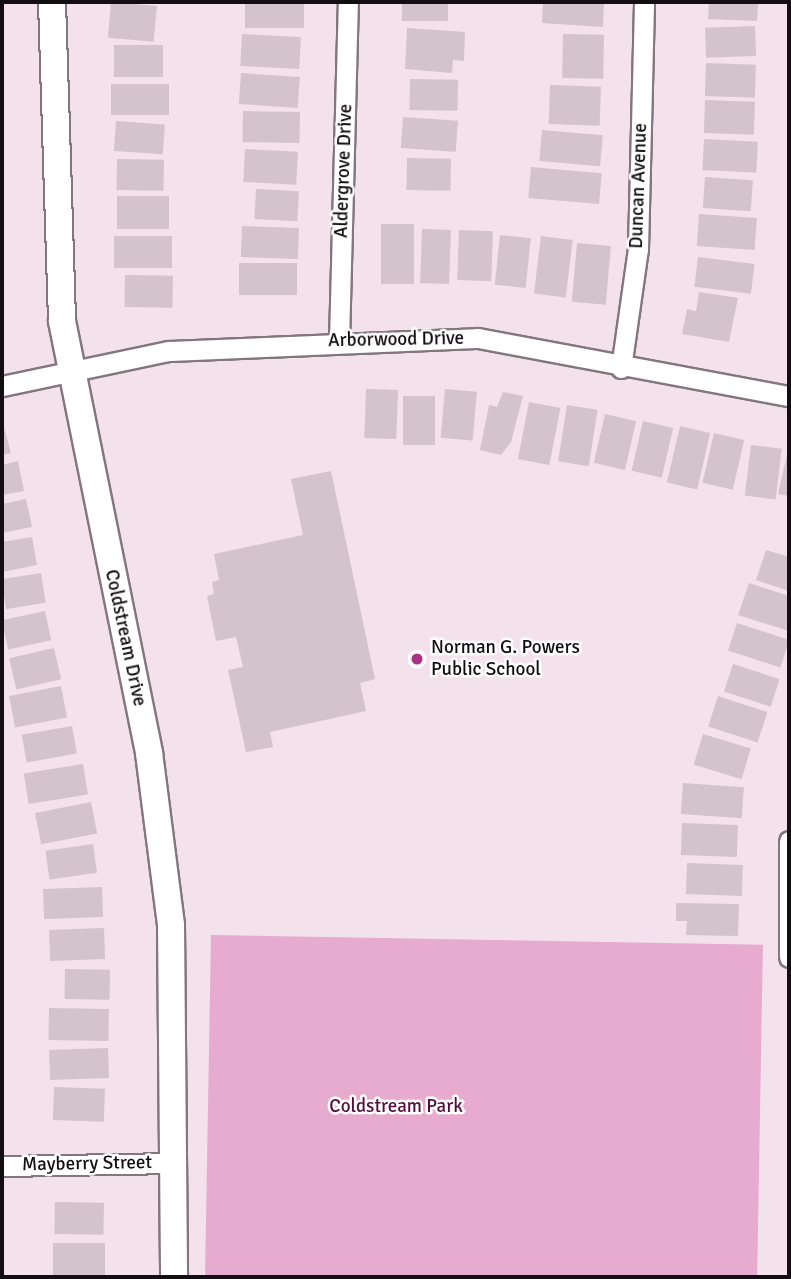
<!DOCTYPE html>
<html>
<head>
<meta charset="utf-8">
<style>
	body { margin:0 }
	#map { position:relative; width:791px; height:1279px; overflow:hidden; background:#f3e2eb; font-family:Signika,sans-serif }
	div>[style] { position:absolute }
	.green>* { inset:0; background:#e6abcf; transform-origin:0 0 }
	.building>* { inset:0; background:#d3c3cc; transform-origin:0 0 }
	.roads { filter:drop-shadow(2px 0 #84767e) drop-shadow(-2px 0 #84767e) drop-shadow(0 2px #84767e) drop-shadow(0 -2px #84767e) }
	.street>* { height:19px; margin:-9.5px; padding:0 9.5px; transform-origin:9.5px; border-radius:9.5px; background:#fff }
	.secondary>* { height:26px; margin:-13px; padding:0 13px; transform-origin:13px; border-radius:13px; background:#fff }
	.dots>* { width:19px; height:19px; translate:-50% -50%; box-sizing:border-box; border:4px solid #fff; border-radius:50% }
	span { translate:-50% -50%; white-space:nowrap; text-align:center; line-height:1.15; -webkit-text-stroke:5px #fff; paint-order:stroke }
	.street-label { font-size:19px; color:#130e11 }
	.poi-label { font-size:19px; color:#130e11 }
	.left { translate:0 -50%; text-align:left }
	.park-label { font-size:19px; color:#520c3f }
	.frame { position:absolute; inset:0; border:4px solid #130e11; pointer-events:none }
</style>
</head>
<body>
<div id="map">
	<div class="green">
		<i style="left:211px;top:935px;width:552px;height:342px;rotate:1deg"></i>
	</div>
	<div class="building">
		<i style="left:111px;top:2px;width:46px;height:36px;rotate:5deg"></i>
		<i style="left:245px;top:2px;width:59px;height:26px"></i>
		<i style="left:402px;top:2px;width:46px;height:19px"></i>
		<i style="clip-path:polygon(543px 2px,604px 2px,603px 27px,542px 23px)"></i>
		<i style="clip-path:polygon(709px 2px,770px 2px,758px 4px,757px 21px,708px 19px)"></i>
		<i style="left:755px;top:26px;width:30px;height:50px;rotate:88deg"></i>
		<i style="clip-path:polygon(407px 28px,465px 32px,464px 61px,453px 60px,452px 73px,405px 69px)"></i>
		<i style="left:242px;top:34px;width:59px;height:32px;rotate:3deg"></i>
		<i style="left:563px;top:34px;width:41px;height:44px;rotate:1deg"></i>
		<i style="left:114px;top:45px;width:49px;height:32px"></i>
		<i style="left:706px;top:63px;width:50px;height:33px;rotate:2deg"></i>
		<i style="left:241px;top:73px;width:59px;height:31px;rotate:4deg"></i>
		<i style="left:410px;top:79px;width:48px;height:31px;rotate:1deg"></i>
		<i style="left:169px;top:84px;width:31px;height:58px;rotate:90deg"></i>
		<i style="left:550px;top:85px;width:51px;height:39px;rotate:2deg"></i>
		<i style="left:705px;top:100px;width:50px;height:33px;rotate:2deg"></i>
		<i style="left:243px;top:111px;width:57px;height:31px;rotate:1deg"></i>
		<i style="left:403px;top:117px;width:55px;height:31px;rotate:4deg"></i>
		<i style="left:116px;top:121px;width:49px;height:30px;rotate:4deg"></i>
		<i style="left:542px;top:130px;width:61px;height:31px;rotate:5deg"></i>
		<i style="left:704px;top:139px;width:54px;height:31px;rotate:3deg"></i>
		<i style="left:245px;top:149px;width:53px;height:33px;rotate:3deg"></i>
		<i style="left:407px;top:158px;width:44px;height:32px;rotate:1deg"></i>
		<i style="left:117px;top:159px;width:47px;height:31px;rotate:1deg"></i>
		<i style="left:531px;top:167px;width:71px;height:31px;rotate:5deg"></i>
		<i style="left:705px;top:177px;width:48px;height:31px;rotate:4deg"></i>
		<i style="left:256px;top:189px;width:43px;height:30px;rotate:3deg"></i>
		<i style="left:117px;top:196px;width:52px;height:33px"></i>
		<i style="left:699px;top:214px;width:58px;height:32px;rotate:4deg"></i>
		<i style="left:381px;top:224px;width:33px;height:60px"></i>
		<i style="left:242px;top:226px;width:57px;height:31px;rotate:2deg"></i>
		<i style="left:422px;top:229px;width:29px;height:54px;rotate:2deg"></i>
		<i style="left:459px;top:230px;width:34px;height:50px;rotate:2deg"></i>
		<i style="left:500px;top:235px;width:31px;height:50px;rotate:6deg"></i>
		<i style="left:114px;top:236px;width:58px;height:32px"></i>
		<i style="left:541px;top:236px;width:32px;height:58px;rotate:7deg"></i>
		<i style="left:577px;top:243px;width:34px;height:59px;rotate:5deg"></i>
		<i style="left:698px;top:257px;width:57px;height:30px;rotate:7deg"></i>
		<i style="left:239px;top:263px;width:58px;height:32px"></i>
		<i style="left:125px;top:275px;width:48px;height:32px;rotate:1deg"></i>
		<i style="clip-path:polygon(699px 292px,738px 298px,729px 342px,682px 334px,687px 309px,696px 311px)"></i>
		<i style="left:366px;top:389px;width:32px;height:49px;rotate:2deg"></i>
		<i style="left:445px;top:389px;width:32px;height:49px;rotate:5deg"></i>
		<i style="clip-path:polygon(503px 392px,523px 396px,511px 442px,501px 455px,480px 450px,489px 405px,497px 407px)"></i>
		<i style="left:403px;top:396px;width:32px;height:49px"></i>
		<i style="left:529px;top:402px;width:32px;height:58px;rotate:11deg"></i>
		<i style="left:567px;top:405px;width:31px;height:57px;rotate:9deg"></i>
		<i style="left:605px;top:414px;width:32px;height:50px;rotate:13deg"></i>
		<i style="clip-path:polygon(2px 420px,11px 453px,2px 455px)"></i>
		<i style="left:643px;top:421px;width:31px;height:51px;rotate:13deg"></i>
		<i style="left:680px;top:426px;width:31px;height:58px;rotate:13deg"></i>
		<i style="left:714px;top:433px;width:31px;height:51px;rotate:13deg"></i>
		<i style="left:751px;top:445px;width:31px;height:51px;rotate:7deg"></i>
		<i style="clip-path:polygon(788px 450px,789px 450px,789px 496px,778px 494px)"></i>
		<i style="clip-path:polygon(18px 461px,24px 491px,2px 495px,2px 465px)"></i>
		<i style="clip-path:polygon(331px 471px,375px 679px,360px 683px,366px 711px,270px 732px,273px 747px,246px 752px,228px 670px,243px 667px,236px 637px,216px 641px,207px 596px,214px 594px,212px 582px,219px 580px,214px 554px,303px 535px,291px 479px)"></i>
		<i style="clip-path:polygon(26px 499px,32px 527px,2px 533px,2px 504px)"></i>
		<i style="clip-path:polygon(32px 537px,37px 565px,2px 572px,2px 542px)"></i>
		<i style="clip-path:polygon(766px 550px,789px 557px,789px 591px,756px 580px)"></i>
		<i style="left:41px;top:573px;width:30px;height:40px;rotate:81deg"></i>
		<i style="clip-path:polygon(749px 583px,789px 596px,789px 631px,738px 615px)"></i>
		<i style="left:45px;top:611px;width:30px;height:44px;rotate:78deg"></i>
		<i style="left:737px;top:623px;width:55px;height:29px;rotate:18deg"></i>
		<i style="left:54px;top:648px;width:32px;height:46px;rotate:77deg"></i>
		<i style="left:733px;top:664px;width:49px;height:29px;rotate:18deg"></i>
		<i style="left:61px;top:686px;width:32px;height:53px;rotate:79deg"></i>
		<i style="left:718px;top:696px;width:52px;height:32px;rotate:18deg"></i>
		<i style="left:72px;top:726px;width:28px;height:51px;rotate:80deg"></i>
		<i style="left:703px;top:734px;width:50px;height:32px;rotate:17deg"></i>
		<i style="left:83px;top:764px;width:31px;height:60px;rotate:81deg"></i>
		<i style="left:683px;top:783px;width:61px;height:31px;rotate:4deg"></i>
		<i style="left:91px;top:802px;width:32px;height:57px;rotate:79deg"></i>
		<i style="left:682px;top:823px;width:56px;height:32px;rotate:2deg"></i>
		<i style="left:93px;top:844px;width:29px;height:48px;rotate:82deg"></i>
		<i style="left:687px;top:863px;width:56px;height:31px;rotate:2deg"></i>
		<i style="left:102px;top:887px;width:30px;height:59px;rotate:88deg"></i>
		<i style="clip-path:polygon(676px 903px,739px 904px,738px 936px,686px 935px,687px 921px,676px 921px)"></i>
		<i style="left:104px;top:928px;width:31px;height:55px;rotate:88deg"></i>
		<i style="left:65px;top:969px;width:45px;height:30px;rotate:1deg"></i>
		<i style="left:49px;top:1008px;width:60px;height:32px;rotate:1deg"></i>
		<i style="left:108px;top:1048px;width:30px;height:59px;rotate:88deg"></i>
		<i style="left:54px;top:1087px;width:51px;height:33px;rotate:2deg"></i>
		<i style="left:55px;top:1202px;width:49px;height:32px;rotate:1deg"></i>
		<i style="left:53px;top:1243px;width:52px;height:32px"></i>
	</div>
	<div class="roads">
		<div class="street">
			<i style="left:339px;top:341px;width:339px;rotate:-88.5deg"></i>
			<i style="left:621px;top:368px;width:120px;rotate:-81.9deg"></i>
			<i style="left:638px;top:249px;width:247px;rotate:-88.6deg"></i>
			<i style="left:2px;top:386px;width:170px;rotate:-11.9deg"></i>
			<i style="left:168px;top:351px;width:310px;rotate:-2.4deg"></i>
			<i style="left:478px;top:338px;width:316px;rotate:10.6deg"></i>
			<i style="left:789px;top:841px;width:116px;rotate:90deg"></i>
			<i style="left:2px;top:1166px;width:171px;rotate:-1deg"></i>
		</div>
		<div class="secondary">
			<i style="left:52px;top:2px;width:319px;rotate:88.2deg"></i>
			<i style="left:62px;top:321px;width:441px;rotate:78.6deg"></i>
			<i style="left:149px;top:753px;width:173px;rotate:82.7deg"></i>
			<i style="left:171px;top:925px;width:352px;rotate:89.5deg"></i>
		</div>
	</div>
	<div class="dots">
		<i style="left:417px;top:659px;background:#aa3186"></i>
	</div>
	<div class="street-label">
		<span style="left:344px;top:171px;rotate:-88deg">Aldergrove Drive</span>
		<span style="left:639px;top:186px;rotate:-88deg">Duncan Avenue</span>
		<span style="left:396px;top:340px;rotate:-1deg">Arborwood Drive</span>
		<span style="left:125px;top:638px;rotate:78deg">Coldstream Drive</span>
		<span style="left:87px;top:1164px;rotate:-1deg">Mayberry Street</span>
	</div>
	<div class="poi-label">
		<span class="left" style="left:431px;top:659px">Norman G. Powers<br>Public School</span>
	</div>
	<div class="park-label">
		<span style="left:396px;top:1107px">Coldstream Park</span>
	</div>
	<div class="frame"></div>
</div>
</body>
</html>
